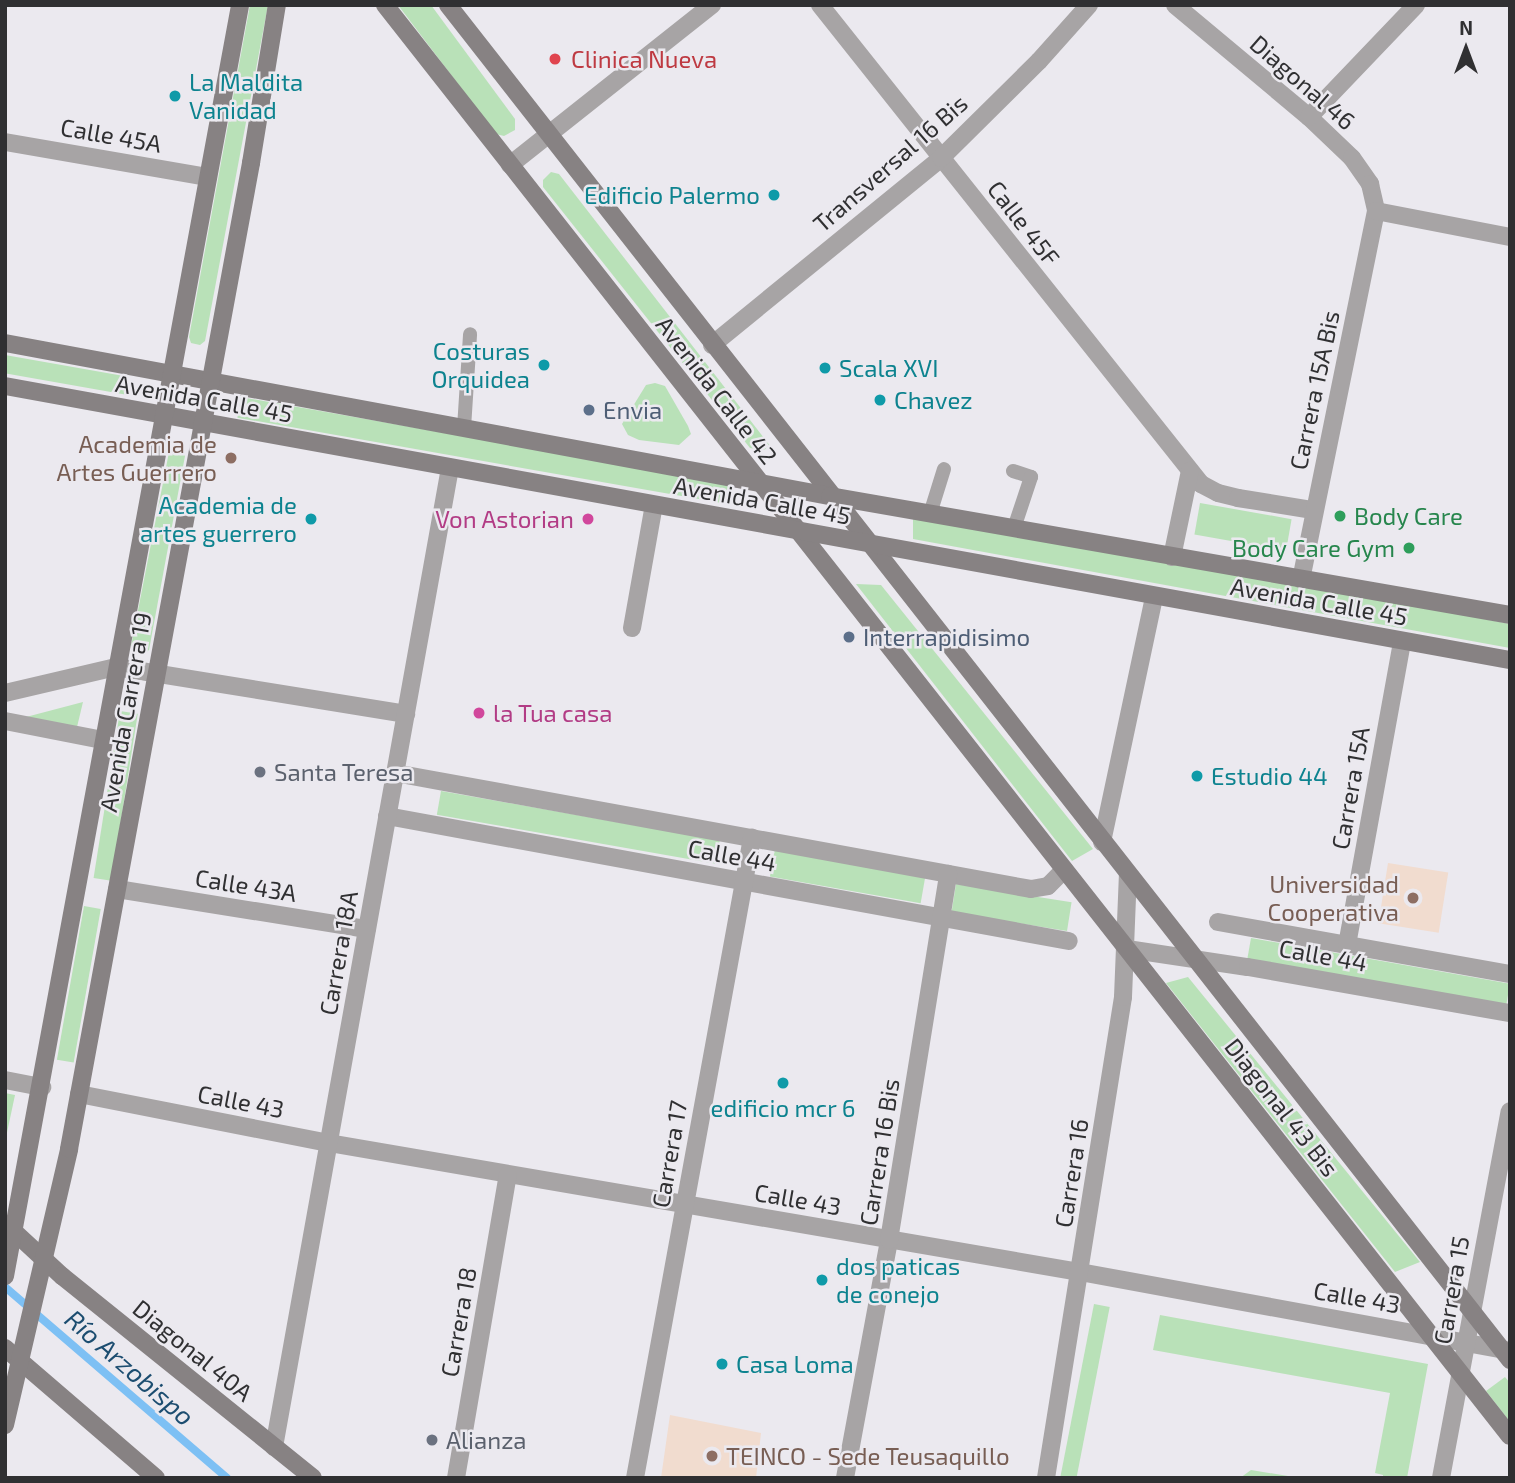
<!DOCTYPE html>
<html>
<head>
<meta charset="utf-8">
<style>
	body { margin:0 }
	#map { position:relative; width:1515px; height:1483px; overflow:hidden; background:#ebe9ef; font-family:"Exo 2",sans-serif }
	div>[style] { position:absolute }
	.education>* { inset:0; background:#f1dccf; transform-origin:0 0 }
	.green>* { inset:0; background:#b9e1b8; transform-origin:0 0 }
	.stream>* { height:8px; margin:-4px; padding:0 4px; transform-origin:4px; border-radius:4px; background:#7dc0f4 }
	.lane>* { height:14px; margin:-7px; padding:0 7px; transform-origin:7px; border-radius:7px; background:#a7a4a5 }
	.street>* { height:18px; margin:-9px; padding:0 9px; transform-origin:9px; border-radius:9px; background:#a7a4a5 }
	.secondary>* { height:18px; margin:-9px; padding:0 9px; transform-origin:9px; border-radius:9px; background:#878283 }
	.dots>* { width:19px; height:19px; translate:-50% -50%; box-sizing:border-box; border:4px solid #ebe9ef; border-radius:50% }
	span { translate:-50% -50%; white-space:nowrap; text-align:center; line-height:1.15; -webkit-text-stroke:5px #ebe9ef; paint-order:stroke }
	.health-label { font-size:24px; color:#be3a42 }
	.left { translate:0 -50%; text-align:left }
	.culture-label { font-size:24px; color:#0d838f }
	.right { translate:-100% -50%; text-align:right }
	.street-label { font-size:24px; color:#303032 }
	.service-label { font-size:24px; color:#4e5e75 }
	.education-label { font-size:24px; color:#785e54 }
	.leisure-label { font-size:24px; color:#27864d }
	.hotel-label { font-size:24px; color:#b23c85 }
	.worship-label { font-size:24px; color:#5b616d }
	.water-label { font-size:26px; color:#1c4d70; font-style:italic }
	.frame { position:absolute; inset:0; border:7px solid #303032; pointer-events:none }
	.north { position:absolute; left:1431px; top:14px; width:70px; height:70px; -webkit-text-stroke:5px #ebe9ef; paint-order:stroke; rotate:0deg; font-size:19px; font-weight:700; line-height:28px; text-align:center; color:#303032 }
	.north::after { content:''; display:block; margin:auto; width:24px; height:32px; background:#303032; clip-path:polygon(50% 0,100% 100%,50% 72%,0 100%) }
</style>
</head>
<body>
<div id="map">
	<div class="education">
		<i style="left:1388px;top:863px;width:61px;height:61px;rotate:9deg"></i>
		<i style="clip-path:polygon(670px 1415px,761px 1433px,756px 1478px,661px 1478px)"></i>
	</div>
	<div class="green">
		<i style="clip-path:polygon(250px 5px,268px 5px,205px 341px,200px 345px,191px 343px,189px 337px)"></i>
		<i style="clip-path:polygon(398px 5px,431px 5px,515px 119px,515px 130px,504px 136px,496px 134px)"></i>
		<i style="clip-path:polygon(551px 172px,559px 174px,771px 447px,763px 450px,750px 448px,543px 187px,543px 180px)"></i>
		<i style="left:5px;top:355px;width:125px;height:18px;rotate:10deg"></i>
		<i style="clip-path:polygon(655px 383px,665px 386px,688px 426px,691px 434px,679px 445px,639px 440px,628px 435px,622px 424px,646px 385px)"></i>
		<i style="left:241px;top:397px;width:500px;height:21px;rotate:10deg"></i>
		<i style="clip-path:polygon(170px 447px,185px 450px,185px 456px,149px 650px,143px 655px,135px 653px,131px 646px)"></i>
		<i style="left:1200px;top:503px;width:93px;height:32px;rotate:10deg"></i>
		<i style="clip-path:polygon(913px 519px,1014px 528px,1510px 624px,1510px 648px,913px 539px)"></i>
		<i style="clip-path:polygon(856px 584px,881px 585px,1093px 849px,1072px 861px)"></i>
		<i style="clip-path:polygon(83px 702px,77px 727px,26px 717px)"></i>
		<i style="left:120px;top:711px;width:18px;height:169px;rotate:9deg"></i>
		<i style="left:441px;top:791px;width:283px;height:24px;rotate:10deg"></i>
		<i style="left:775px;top:848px;width:153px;height:29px;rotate:10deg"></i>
		<i style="left:956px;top:884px;width:117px;height:29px;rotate:9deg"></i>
		<i style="left:84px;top:906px;width:17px;height:156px;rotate:10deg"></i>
		<i style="left:1251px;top:938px;width:263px;height:21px;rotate:10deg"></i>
		<i style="clip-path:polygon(1188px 977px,1420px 1262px,1395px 1272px,1166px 983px)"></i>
		<i style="clip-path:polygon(5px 1093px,15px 1095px,5px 1142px)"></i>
		<i style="left:1094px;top:1304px;width:16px;height:177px;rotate:11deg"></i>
		<i style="clip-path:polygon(1160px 1315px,1428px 1364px,1407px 1478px,1383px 1478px,1383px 1475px,1375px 1473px,1390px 1393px,1153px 1350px)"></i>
		<i style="clip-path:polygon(1505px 1377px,1510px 1383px,1510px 1422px,1486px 1391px)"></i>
		<i style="clip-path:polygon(1251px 1470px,1300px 1478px,1240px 1478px)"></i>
	</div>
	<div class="stream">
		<i style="left:5px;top:1287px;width:293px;rotate:40.7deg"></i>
	</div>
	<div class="lane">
		<i style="left:464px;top:428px;width:94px;rotate:-86.3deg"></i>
		<i style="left:1013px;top:471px;width:19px;rotate:18deg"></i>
		<i style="left:1031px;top:477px;width:54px;rotate:108.4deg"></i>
		<i style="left:930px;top:514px;width:47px;rotate:-72.7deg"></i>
	</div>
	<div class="street">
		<i style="left:820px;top:5px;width:612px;rotate:51.5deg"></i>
		<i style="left:1201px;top:484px;width:19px;rotate:28deg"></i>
		<i style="left:1218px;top:493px;width:21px;rotate:14deg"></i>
		<i style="left:1238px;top:498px;width:76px;rotate:9.1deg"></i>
		<i style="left:1175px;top:5px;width:175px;rotate:39.9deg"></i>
		<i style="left:1309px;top:117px;width:59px;rotate:43.6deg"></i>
		<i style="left:1352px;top:158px;width:32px;rotate:55deg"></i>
		<i style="left:1370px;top:184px;width:28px;rotate:77deg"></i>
		<i style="left:1376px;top:211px;width:376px;rotate:101.5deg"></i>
		<i style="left:1309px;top:117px;width:155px;rotate:-46.3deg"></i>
		<i style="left:5px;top:142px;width:206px;rotate:9.8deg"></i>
		<i style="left:510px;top:165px;width:258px;rotate:-38.4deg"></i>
		<i style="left:1376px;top:211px;width:136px;rotate:11deg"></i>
		<i style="left:712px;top:345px;width:296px;rotate:-39.2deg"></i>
		<i style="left:941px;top:158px;width:138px;rotate:-44.7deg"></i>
		<i style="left:1039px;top:61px;width:75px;rotate:-48.2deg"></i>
		<i style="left:1172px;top:557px;width:88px;rotate:-78.2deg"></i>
		<i style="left:632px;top:628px;width:125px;rotate:-79.9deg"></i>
		<i style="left:5px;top:693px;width:114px;rotate:-13.2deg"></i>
		<i style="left:116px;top:667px;width:294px;rotate:9.2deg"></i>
		<i style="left:5px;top:721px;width:100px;rotate:11deg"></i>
		<i style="left:395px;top:773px;width:646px;rotate:10.34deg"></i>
		<i style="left:1031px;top:889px;width:17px;rotate:-10deg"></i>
		<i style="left:1048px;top:886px;width:23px;rotate:-45deg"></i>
		<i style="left:387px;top:816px;width:693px;rotate:10.39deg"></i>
		<i style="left:1102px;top:842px;width:250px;rotate:-78deg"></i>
		<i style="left:117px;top:889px;width:253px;rotate:9.1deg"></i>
		<i style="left:1218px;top:922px;width:297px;rotate:10.1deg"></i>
		<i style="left:1347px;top:945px;width:309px;rotate:-79.7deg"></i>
		<i style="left:1127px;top:949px;width:122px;rotate:8.5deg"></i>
		<i style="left:1248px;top:967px;width:266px;rotate:10deg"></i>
		<i style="left:5px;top:1080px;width:38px;rotate:11deg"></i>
		<i style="left:79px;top:1094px;width:255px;rotate:11.1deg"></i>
		<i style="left:329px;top:1143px;width:762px;rotate:9.75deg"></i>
		<i style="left:1080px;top:1272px;width:437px;rotate:10.4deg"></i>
		<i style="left:274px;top:1447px;width:995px;rotate:-79.81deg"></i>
		<i style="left:456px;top:1478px;width:307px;rotate:-80.3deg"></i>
		<i style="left:635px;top:1478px;width:651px;rotate:-79.64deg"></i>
		<i style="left:845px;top:1478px;width:242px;rotate:-79.5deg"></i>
		<i style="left:889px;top:1240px;width:371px;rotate:-80.8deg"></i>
		<i style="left:1046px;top:1478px;width:487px;rotate:-80.9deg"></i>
		<i style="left:1123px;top:997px;width:122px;rotate:-87.7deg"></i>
		<i style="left:1441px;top:1478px;width:373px;rotate:-79.4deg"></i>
	</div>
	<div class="secondary">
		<i style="left:385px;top:5px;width:1820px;rotate:51.83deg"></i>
		<i style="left:448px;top:5px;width:1722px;rotate:51.91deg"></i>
		<i style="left:5px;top:343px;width:839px;rotate:10.51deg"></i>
		<i style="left:830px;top:496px;width:690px;rotate:9.93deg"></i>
		<i style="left:5px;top:386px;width:1530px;rotate:10.32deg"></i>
		<i style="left:8px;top:1226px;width:74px;rotate:42.8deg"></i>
		<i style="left:62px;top:1276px;width:322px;rotate:38.8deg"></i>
		<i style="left:5px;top:1276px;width:1293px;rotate:-79.52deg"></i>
		<i style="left:5px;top:1348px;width:199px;rotate:40.7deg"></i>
		<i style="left:5px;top:1425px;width:283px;rotate:-76.9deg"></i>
		<i style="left:69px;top:1149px;width:1003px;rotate:-79.54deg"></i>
		<i style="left:251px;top:163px;width:160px;rotate:-80.7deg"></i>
	</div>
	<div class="dots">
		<i style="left:555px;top:59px;background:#e0444e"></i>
		<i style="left:175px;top:96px;background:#0f9aa8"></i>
		<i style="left:774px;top:195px;background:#0f9aa8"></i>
		<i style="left:544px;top:365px;background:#0f9aa8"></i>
		<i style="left:825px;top:368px;background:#0f9aa8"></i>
		<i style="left:880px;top:400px;background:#0f9aa8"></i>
		<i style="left:589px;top:410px;background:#5c6f8a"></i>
		<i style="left:231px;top:458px;background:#8d6e63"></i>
		<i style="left:1340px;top:516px;background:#2e9e5b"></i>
		<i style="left:311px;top:519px;background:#0f9aa8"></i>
		<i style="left:588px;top:519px;background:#d1479c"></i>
		<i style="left:1409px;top:548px;background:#2e9e5b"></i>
		<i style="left:849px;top:637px;background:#5c6f8a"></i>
		<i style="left:479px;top:713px;background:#d1479c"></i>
		<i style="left:260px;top:772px;background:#6b7280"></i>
		<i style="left:1197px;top:776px;background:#0f9aa8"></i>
		<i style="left:1413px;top:898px;background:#8d6e63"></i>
		<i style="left:783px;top:1083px;background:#0f9aa8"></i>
		<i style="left:822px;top:1280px;background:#0f9aa8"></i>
		<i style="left:722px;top:1364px;background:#0f9aa8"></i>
		<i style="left:432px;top:1440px;background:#6b7280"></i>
		<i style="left:712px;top:1456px;background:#8d6e63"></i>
	</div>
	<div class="health-label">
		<span class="left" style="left:571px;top:59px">Clinica Nueva</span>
	</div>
	<div class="culture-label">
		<span class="left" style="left:189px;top:96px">La Maldita<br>Vanidad</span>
		<span class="right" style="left:760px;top:195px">Edificio Palermo</span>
		<span class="right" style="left:530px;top:365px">Costuras<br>Orquidea</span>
		<span class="left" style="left:839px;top:368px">Scala XVI</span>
		<span class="left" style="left:894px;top:400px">Chavez</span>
		<span class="right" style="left:297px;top:519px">Academia de<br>artes guerrero</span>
		<span class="left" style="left:1211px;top:776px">Estudio 44</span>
		<span style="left:783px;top:1108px">edificio mcr 6</span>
		<span class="left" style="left:836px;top:1280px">dos paticas<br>de conejo</span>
		<span class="left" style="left:736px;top:1364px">Casa Loma</span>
	</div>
	<div class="street-label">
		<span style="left:1303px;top:82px;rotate:41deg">Diagonal 46</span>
		<span style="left:111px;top:135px;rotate:10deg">Calle 45A</span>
		<span style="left:890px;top:163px;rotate:-41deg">Transversal 16 Bis</span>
		<span style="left:1024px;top:223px;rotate:52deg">Calle 45F</span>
		<span style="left:717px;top:390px;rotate:52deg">Avenida Calle 42</span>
		<span style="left:1314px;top:390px;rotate:-78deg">Carrera 15A Bis</span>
		<span style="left:204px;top:398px;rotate:10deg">Avenida Calle 45</span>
		<span style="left:762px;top:500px;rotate:10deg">Avenida Calle 45</span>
		<span style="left:1319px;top:601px;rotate:10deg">Avenida Calle 45</span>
		<span style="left:125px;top:712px;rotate:-80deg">Avenida Carrera 19</span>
		<span style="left:1350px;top:788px;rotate:-80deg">Carrera 15A</span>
		<span style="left:732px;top:855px;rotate:10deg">Calle 44</span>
		<span style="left:246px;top:885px;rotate:9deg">Calle 43A</span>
		<span style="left:338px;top:953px;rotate:-80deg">Carrera 18A</span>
		<span style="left:1323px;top:955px;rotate:10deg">Calle 44</span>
		<span style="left:241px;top:1101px;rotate:11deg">Calle 43</span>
		<span style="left:1282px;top:1107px;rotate:52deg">Diagonal 43 Bis</span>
		<span style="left:879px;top:1152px;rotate:-81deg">Carrera 16 Bis</span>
		<span style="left:669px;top:1154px;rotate:-80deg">Carrera 17</span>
		<span style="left:1071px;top:1173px;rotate:-81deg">Carrera 16</span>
		<span style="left:798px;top:1199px;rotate:10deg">Calle 43</span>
		<span style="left:1451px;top:1290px;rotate:-80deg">Carrera 15</span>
		<span style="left:1357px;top:1297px;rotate:10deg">Calle 43</span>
		<span style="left:458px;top:1322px;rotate:-80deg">Carrera 18</span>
		<span style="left:193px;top:1350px;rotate:39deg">Diagonal 40A</span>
	</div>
	<div class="service-label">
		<span class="left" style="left:603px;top:410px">Envia</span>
		<span class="left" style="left:863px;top:637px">Interrapidisimo</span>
	</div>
	<div class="education-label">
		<span class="right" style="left:217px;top:458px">Academia de<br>Artes Guerrero</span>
		<span class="right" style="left:1399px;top:898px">Universidad<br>Cooperativa</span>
		<span class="left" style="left:726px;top:1456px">TEINCO - Sede Teusaquillo</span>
	</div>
	<div class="leisure-label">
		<span class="left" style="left:1354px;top:516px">Body Care</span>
		<span class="right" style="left:1395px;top:548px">Body Care Gym</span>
	</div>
	<div class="hotel-label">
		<span class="right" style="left:574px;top:519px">Von Astorian</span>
		<span class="left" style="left:493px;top:713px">la Tua casa</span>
	</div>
	<div class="worship-label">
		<span class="left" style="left:274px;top:772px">Santa Teresa</span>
		<span class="left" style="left:446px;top:1440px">Alianza</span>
	</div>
	<div class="water-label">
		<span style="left:130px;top:1367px;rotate:41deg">Río Arzobispo</span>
	</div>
	<div class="frame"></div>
	<div class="north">N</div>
</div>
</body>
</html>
